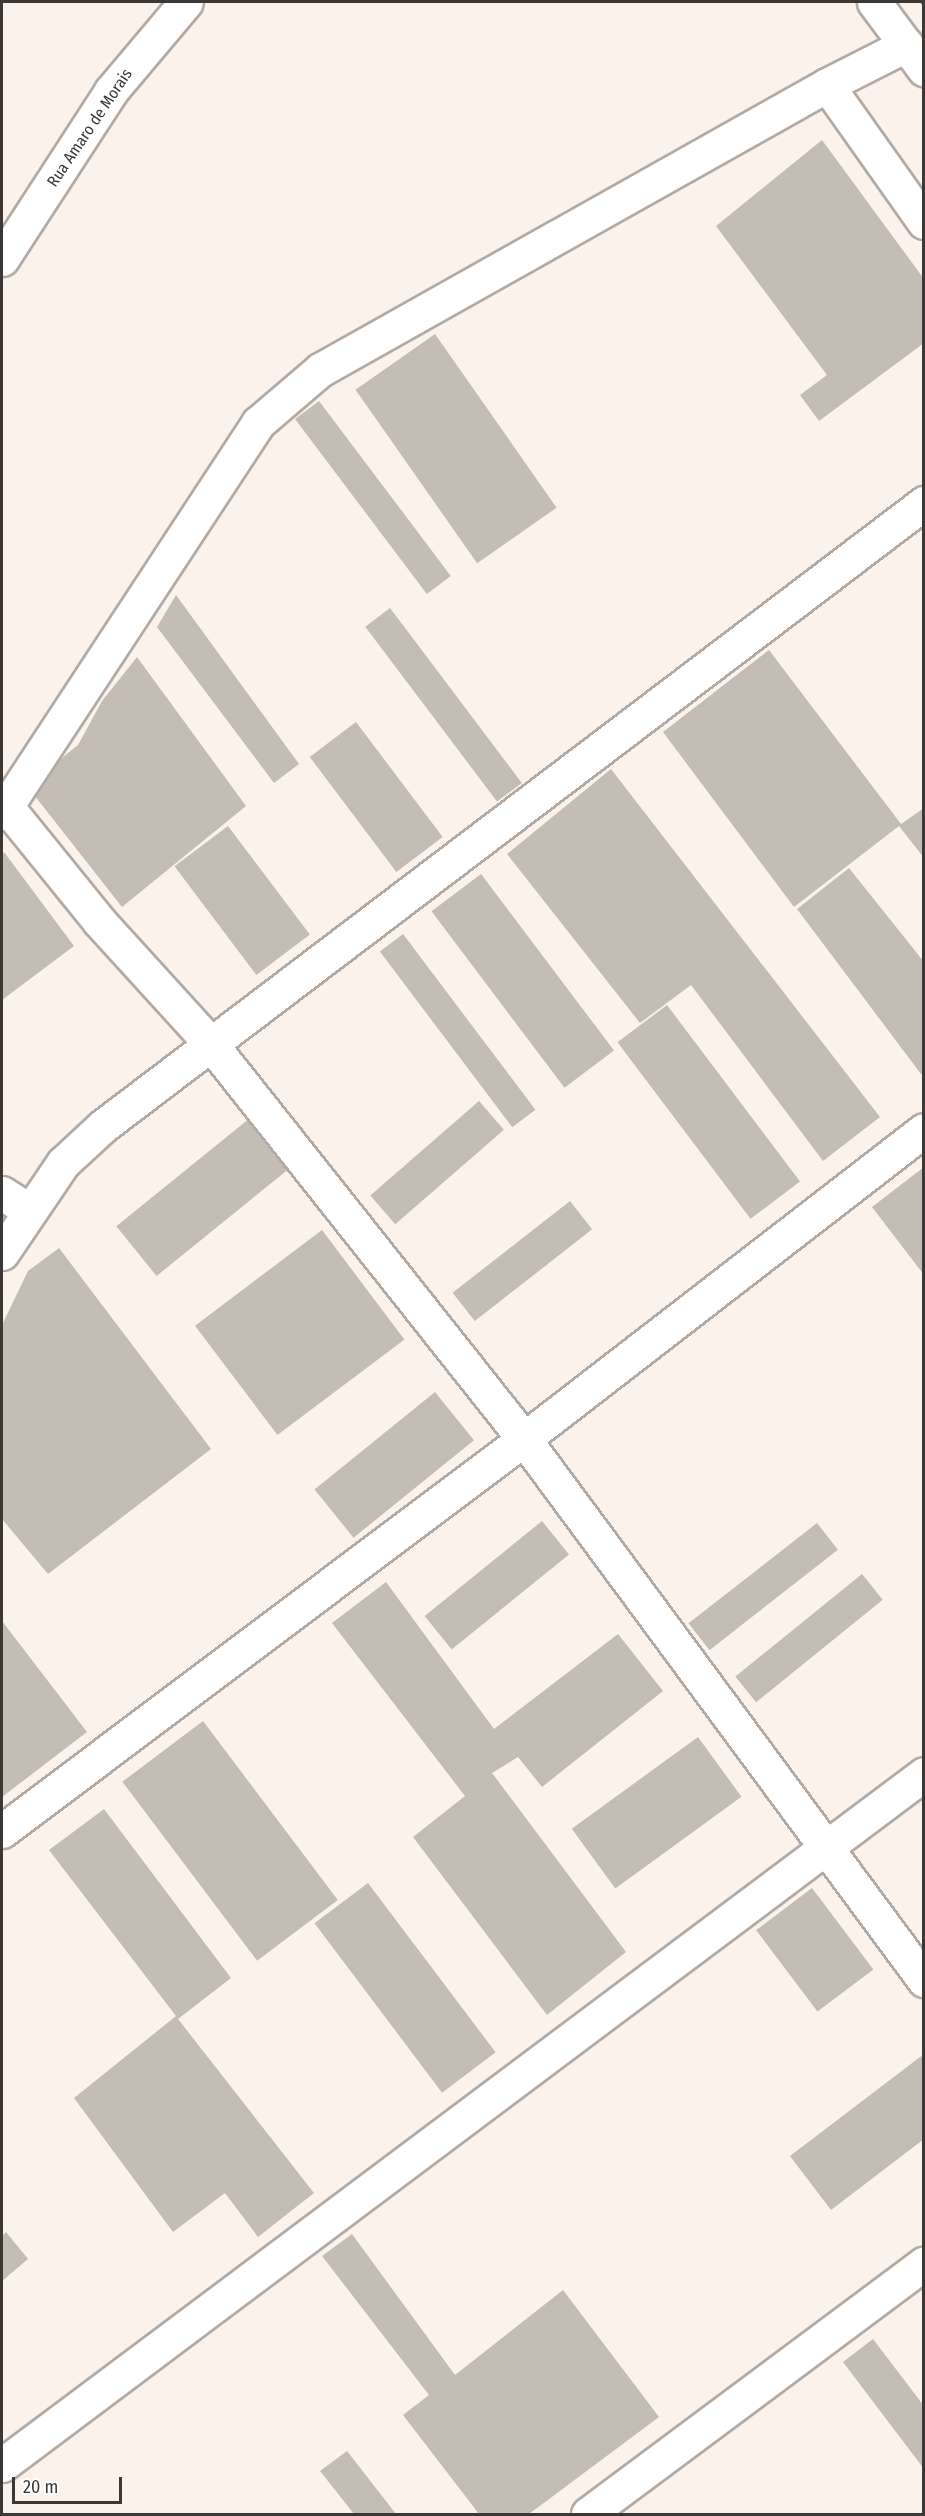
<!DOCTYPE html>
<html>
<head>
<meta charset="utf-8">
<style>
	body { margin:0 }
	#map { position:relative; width:925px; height:2516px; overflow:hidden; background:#faf2eb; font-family:"Fira Sans Condensed",sans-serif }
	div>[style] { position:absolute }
	.building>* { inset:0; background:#c4bdb6; transform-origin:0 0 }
	.path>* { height:4px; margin-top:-2px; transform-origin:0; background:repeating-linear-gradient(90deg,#918c87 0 3px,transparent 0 6px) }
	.roads { filter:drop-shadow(2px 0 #b3aaa4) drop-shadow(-2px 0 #b3aaa4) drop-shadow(0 2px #b3aaa4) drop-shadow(0 -2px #b3aaa4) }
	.minor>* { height:33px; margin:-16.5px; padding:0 16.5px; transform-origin:16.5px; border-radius:16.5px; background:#fff }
	.major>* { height:33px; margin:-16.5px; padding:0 16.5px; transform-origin:16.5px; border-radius:16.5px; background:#fff }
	span { translate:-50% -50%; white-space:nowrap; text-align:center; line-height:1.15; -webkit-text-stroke:4.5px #fff; paint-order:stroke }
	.street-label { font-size:16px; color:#3b3835 }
	.frame { position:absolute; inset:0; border:3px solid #3b3835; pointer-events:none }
	.scale { position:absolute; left:12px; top:2477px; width:110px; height:27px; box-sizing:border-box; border:3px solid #3b3835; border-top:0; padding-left:8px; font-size:18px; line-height:21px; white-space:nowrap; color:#3b3835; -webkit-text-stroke:4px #fff; paint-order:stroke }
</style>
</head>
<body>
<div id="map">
	<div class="building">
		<i style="clip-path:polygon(822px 140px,924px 279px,924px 343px,819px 421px,800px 395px,827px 375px,716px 226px)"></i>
		<i style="left:435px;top:334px;width:212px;height:97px;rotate:55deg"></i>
		<i style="left:319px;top:401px;width:219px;height:30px;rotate:53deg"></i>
		<i style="clip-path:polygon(176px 595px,299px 764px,274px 783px,157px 627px)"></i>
		<i style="left:390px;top:608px;width:219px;height:31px;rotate:53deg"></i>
		<i style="clip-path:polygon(769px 650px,901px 824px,924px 808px,924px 858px,899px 826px,794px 907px,663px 732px)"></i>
		<i style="clip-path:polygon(137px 657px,246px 806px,122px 907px,27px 786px,78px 745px,102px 701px)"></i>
		<i style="left:356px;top:722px;width:144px;height:58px;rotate:53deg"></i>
		<i style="clip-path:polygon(611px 769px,880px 1117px,823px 1161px,691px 985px,640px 1023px,507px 854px)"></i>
		<i style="left:228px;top:826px;width:136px;height:67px;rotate:53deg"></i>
		<i style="clip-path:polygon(4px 852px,74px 946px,2px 1000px,2px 856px)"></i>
		<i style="clip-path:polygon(849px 868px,924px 962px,924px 1078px,797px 909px)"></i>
		<i style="left:481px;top:874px;width:221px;height:62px;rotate:53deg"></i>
		<i style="left:403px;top:934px;width:220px;height:29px;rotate:53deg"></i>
		<i style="left:667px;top:1005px;width:221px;height:62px;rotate:53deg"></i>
		<i style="left:479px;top:1101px;width:38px;height:144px;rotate:49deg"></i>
		<i style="left:250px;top:1118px;width:64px;height:172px;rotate:51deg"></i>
		<i style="clip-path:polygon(924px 1167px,924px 1275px,872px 1207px)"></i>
		<i style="left:570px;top:1201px;width:36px;height:149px;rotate:52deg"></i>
		<i style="left:322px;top:1230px;width:137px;height:159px;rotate:53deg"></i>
		<i style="clip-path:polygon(59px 1248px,211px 1449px,48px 1574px,2px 1519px,2px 1325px,28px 1271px)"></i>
		<i style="left:435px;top:1392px;width:62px;height:155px;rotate:51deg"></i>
		<i style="left:542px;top:1521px;width:43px;height:151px;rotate:51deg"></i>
		<i style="left:817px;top:1523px;width:34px;height:163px;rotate:52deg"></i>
		<i style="left:862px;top:1574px;width:33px;height:163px;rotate:51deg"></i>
		<i style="clip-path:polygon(386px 1582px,494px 1729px,618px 1634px,663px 1691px,542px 1787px,518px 1757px,492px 1773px,626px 1952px,547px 2015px,413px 1837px,465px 1796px,332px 1623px)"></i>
		<i style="clip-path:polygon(2px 1621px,87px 1732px,2px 1797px)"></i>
		<i style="left:203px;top:1721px;width:224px;height:101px;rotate:53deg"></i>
		<i style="left:698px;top:1737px;width:74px;height:156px;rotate:54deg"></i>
		<i style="clip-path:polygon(104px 1809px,231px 1978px,178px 2019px,314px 2193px,258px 2237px,225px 2193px,173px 2232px,74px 2098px,176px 2016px,49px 1850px)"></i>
		<i style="left:368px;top:1883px;width:212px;height:67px;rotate:53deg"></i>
		<i style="left:812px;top:1888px;width:102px;height:70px;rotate:53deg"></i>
		<i style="clip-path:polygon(924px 2054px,924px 2139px,831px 2210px,790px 2156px)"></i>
		<i style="clip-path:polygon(6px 2232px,28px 2259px,2px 2281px,2px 2236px)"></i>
		<i style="clip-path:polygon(352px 2234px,455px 2375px,563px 2290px,659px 2417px,529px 2514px,479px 2514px,403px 2415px,429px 2395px,322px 2256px)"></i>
		<i style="clip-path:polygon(873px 2339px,924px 2406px,924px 2469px,843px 2362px)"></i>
		<i style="clip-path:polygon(347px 2451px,396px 2514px,354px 2514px,320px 2471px)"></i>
	</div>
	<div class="path">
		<i style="left:922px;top:2px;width:3px;rotate:45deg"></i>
	</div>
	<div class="roads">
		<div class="minor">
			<i style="left:827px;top:85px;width:89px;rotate:-26.9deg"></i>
			<i style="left:2px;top:259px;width:200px;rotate:-57deg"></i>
			<i style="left:111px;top:91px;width:116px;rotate:-49.9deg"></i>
			<i style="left:6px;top:806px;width:148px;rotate:51deg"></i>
			<i style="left:99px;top:921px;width:165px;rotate:47.7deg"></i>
			<i style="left:210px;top:1043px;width:505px;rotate:51.59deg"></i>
			<i style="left:524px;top:1439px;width:673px;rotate:53.52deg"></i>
			<i style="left:2px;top:813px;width:467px;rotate:-56.7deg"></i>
			<i style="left:258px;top:423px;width:82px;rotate:-40.5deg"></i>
			<i style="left:320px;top:370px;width:582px;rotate:-29.34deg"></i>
			<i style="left:827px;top:85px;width:168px;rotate:54.7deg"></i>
			<i style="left:2px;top:1193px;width:31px;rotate:33deg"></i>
			<i style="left:2px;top:1253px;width:109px;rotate:-55.9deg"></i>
			<i style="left:63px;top:1163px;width:54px;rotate:-42.8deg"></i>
			<i style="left:103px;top:1126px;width:1031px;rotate:-37.19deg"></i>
			<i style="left:2px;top:1831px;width:653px;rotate:-36.91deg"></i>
			<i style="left:524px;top:1439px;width:505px;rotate:-37.69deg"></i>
			<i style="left:2px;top:2465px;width:1152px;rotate:-36.85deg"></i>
			<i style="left:588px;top:2514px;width:419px;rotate:-36.7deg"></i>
		</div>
		<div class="major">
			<i style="left:874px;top:2px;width:84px;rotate:53.3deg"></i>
		</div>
	</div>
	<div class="street-label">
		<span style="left:90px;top:128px;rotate:-56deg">Rua Amaro de Morais</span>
	</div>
	<div class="frame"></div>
	<div class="scale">20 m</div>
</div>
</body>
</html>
